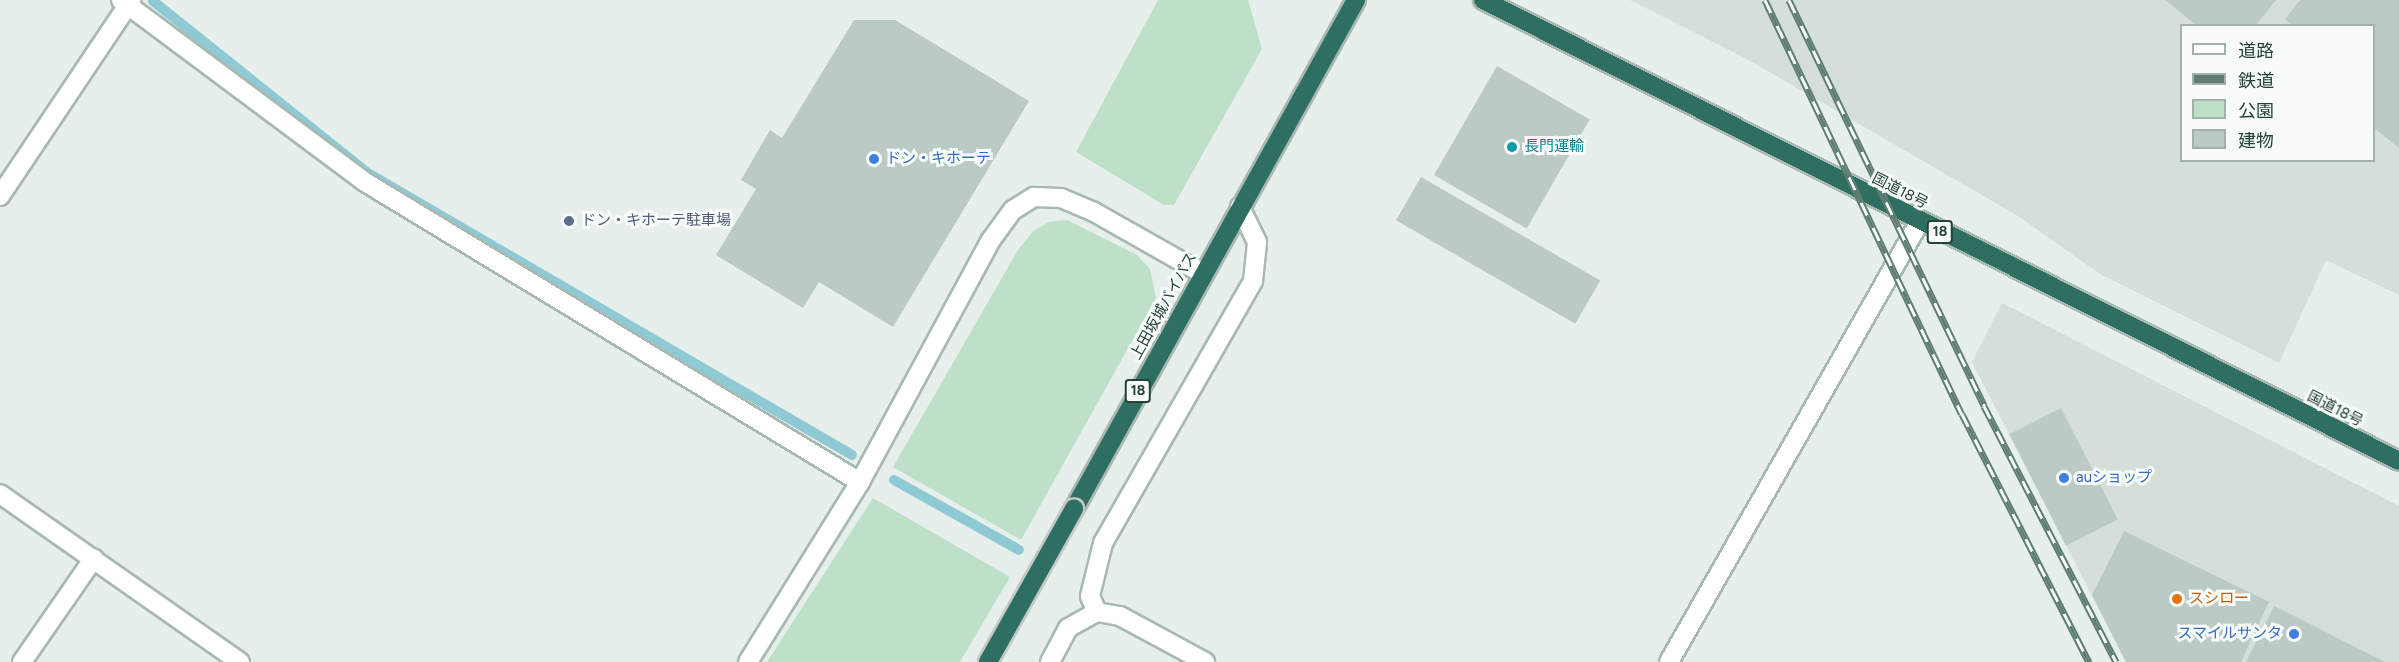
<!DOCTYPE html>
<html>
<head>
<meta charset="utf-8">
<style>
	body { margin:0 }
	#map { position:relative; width:2399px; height:662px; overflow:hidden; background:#e6efeb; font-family:Figtree,"Noto Sans JP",sans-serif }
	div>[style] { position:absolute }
	.built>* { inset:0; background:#d4dfda }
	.green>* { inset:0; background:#bfe0c8 }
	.stream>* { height:10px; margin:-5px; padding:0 5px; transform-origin:5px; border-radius:5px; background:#8ec9d4 }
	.building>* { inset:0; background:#bbcac4; transform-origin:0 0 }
	.roads { filter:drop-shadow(2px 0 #a8b8b2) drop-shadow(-2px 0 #a8b8b2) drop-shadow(0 2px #a8b8b2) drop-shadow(0 -2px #a8b8b2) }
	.minor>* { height:18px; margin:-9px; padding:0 9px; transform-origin:9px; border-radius:9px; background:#fff }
	.highway>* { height:18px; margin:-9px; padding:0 9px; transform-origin:9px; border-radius:9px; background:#2f6f62 }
	.rail>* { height:7px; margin-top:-3.5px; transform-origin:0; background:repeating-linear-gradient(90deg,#f7fbf9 0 14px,#5f7d75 0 28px); box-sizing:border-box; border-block:2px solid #5f7d75 }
	.bridges { filter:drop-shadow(2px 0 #c2cac8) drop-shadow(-2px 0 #c2cac8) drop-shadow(0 2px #c2cac8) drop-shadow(0 -2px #c2cac8) }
	.highway-bridge>* { height:18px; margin:-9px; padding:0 9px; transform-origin:9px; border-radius:9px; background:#2f6f62 }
	.dots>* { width:16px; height:16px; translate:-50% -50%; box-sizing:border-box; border:3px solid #f7fbf9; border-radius:50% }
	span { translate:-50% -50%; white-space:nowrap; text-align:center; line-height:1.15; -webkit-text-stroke:6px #f7fbf9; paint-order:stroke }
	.shield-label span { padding:2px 4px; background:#f7fbf9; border:2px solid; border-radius:4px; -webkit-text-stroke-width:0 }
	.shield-label { font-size:14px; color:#24423a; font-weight:700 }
	.culture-label { font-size:15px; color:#0d838f }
	.left { translate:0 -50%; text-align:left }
	.shop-label { font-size:15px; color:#366cbe }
	.right { translate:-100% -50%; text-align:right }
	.street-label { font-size:15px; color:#24423a }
	.service-label { font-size:15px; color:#4e5e75 }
	.food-label { font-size:15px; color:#c56008 }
	.legend { position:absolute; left:2180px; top:24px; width:195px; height:138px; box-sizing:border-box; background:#f7fbf9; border:2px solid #a3b1ad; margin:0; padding:8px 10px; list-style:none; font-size:18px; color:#24423a }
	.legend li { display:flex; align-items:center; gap:12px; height:30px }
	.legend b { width:30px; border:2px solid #a3b1ad }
</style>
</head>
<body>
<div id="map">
	<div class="built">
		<i style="clip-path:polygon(evenodd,1630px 0,2399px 0,2399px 295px,2326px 260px,2279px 363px,2100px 274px,2018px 216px,1745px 58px,1630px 0,2182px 26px,2374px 26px,2374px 160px,2182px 160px,2182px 26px)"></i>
		<i style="clip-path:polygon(2002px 303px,2399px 506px,2399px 662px,2126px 662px,1972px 362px)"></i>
	</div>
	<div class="green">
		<i style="clip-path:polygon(1158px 0,1248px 0,1262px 49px,1174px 205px,1164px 205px,1076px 152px)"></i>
		<i style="clip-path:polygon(1067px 220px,1137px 255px,1150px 269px,1156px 298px,1021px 540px,893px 467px,1018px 250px,1033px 231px,1049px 222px)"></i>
		<i style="clip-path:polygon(873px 498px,1010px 577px,960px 662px,767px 662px)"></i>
	</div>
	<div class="stream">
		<i style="left:153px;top:1px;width:275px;rotate:38.7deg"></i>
		<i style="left:368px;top:173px;width:560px;rotate:30.23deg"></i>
		<i style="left:894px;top:480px;width:143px;rotate:29.2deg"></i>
	</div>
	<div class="building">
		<i style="clip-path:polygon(2165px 0,2276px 0,2255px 26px,2197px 26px)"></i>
		<i style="clip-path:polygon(2300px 0,2399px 0,2399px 148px,2374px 128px,2374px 26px,2293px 26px,2285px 19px)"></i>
		<i style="clip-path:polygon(854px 20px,895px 20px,1029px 101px,893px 327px,819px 282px,803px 308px,716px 255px,756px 189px,741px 180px,770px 130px,782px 138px)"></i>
		<i style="left:1497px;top:66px;width:107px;height:126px;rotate:30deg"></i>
		<i style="left:1421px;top:177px;width:207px;height:50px;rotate:30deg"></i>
		<i style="left:2061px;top:408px;width:125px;height:58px;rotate:63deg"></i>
		<i style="clip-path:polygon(2124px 531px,2269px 602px,2241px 662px,2126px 662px,2092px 595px)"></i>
		<i style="clip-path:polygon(2274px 606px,2385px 662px,2246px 662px)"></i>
	</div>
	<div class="roads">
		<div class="minor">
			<i style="left:121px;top:0;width:304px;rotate:36.7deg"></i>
			<i style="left:365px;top:182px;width:579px;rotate:31.22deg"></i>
			<i style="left:0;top:196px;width:236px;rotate:-56.2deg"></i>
			<i style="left:0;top:494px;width:293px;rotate:35deg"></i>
			<i style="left:1097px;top:612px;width:17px;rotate:-114deg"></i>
			<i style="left:1090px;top:596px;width:55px;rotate:-76.2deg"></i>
			<i style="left:1103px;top:543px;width:302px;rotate:-60.2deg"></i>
			<i style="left:1253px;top:281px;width:39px;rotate:-84deg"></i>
			<i style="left:1257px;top:242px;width:39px;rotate:-116deg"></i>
			<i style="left:22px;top:662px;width:126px;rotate:-55.3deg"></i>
			<i style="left:748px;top:662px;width:212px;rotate:-58.1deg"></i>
			<i style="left:860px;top:482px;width:275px;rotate:-61.6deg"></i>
			<i style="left:991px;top:240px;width:37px;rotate:-54deg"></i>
			<i style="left:1013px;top:210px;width:25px;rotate:-32deg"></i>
			<i style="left:1034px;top:197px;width:27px;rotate:2deg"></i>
			<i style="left:1061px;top:198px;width:36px;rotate:23deg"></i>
			<i style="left:1094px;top:212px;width:124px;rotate:29.5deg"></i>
			<i style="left:1050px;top:662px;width:38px;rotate:-62deg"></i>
			<i style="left:1068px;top:628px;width:33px;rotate:-29deg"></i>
			<i style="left:1097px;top:612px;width:23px;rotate:10deg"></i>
			<i style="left:1120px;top:616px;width:97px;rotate:28.4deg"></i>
			<i style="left:1669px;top:662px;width:507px;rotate:-60.35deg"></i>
		</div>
		<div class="highway">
			<i style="left:1483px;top:0;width:1025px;rotate:26.71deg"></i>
			<i style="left:1074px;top:509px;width:582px;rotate:-61.01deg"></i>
		</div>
	</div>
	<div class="rail">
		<i style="left:1765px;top:0;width:458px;rotate:64.6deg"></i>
		<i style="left:1962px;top:414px;width:279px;rotate:62.9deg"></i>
		<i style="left:1789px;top:0;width:450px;rotate:64.3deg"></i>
		<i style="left:1984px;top:406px;width:288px;rotate:62.7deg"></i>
	</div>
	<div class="bridges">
		<div class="highway-bridge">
			<i style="left:988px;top:662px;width:176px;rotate:-60.7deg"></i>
		</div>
	</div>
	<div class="dots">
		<i style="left:1512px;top:147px;background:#0f9aa8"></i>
		<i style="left:874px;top:159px;background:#3f7fe0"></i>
		<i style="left:569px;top:221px;background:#5c6f8a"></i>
		<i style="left:2064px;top:478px;background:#3f7fe0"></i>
		<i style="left:2177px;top:599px;background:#e8710a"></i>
		<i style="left:2294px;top:634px;background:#3f7fe0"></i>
	</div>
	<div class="shield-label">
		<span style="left:1940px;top:232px">18</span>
		<span style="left:1138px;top:391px">18</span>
	</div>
	<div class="culture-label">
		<span class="left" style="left:1524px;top:147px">長門運輸</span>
	</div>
	<div class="shop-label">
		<span class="left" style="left:886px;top:159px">ドン・キホーテ</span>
		<span class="left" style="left:2076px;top:478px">auショップ</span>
		<span class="right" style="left:2282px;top:634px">スマイルサンタ</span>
	</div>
	<div class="street-label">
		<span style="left:1900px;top:191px;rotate:27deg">国道18号</span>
		<span style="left:1164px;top:306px;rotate:-61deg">上田坂城バイパス</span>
		<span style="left:2335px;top:409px;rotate:27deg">国道18号</span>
	</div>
	<div class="service-label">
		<span class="left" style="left:581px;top:221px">ドン・キホーテ駐車場</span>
	</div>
	<div class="food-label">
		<span class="left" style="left:2189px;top:599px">スシロー</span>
	</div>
	<ul class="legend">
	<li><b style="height:8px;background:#fff"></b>道路</li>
	<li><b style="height:8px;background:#5f7d75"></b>鉄道</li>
	<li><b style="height:16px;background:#bfe0c8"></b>公園</li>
	<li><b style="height:16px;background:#bbcac4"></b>建物</li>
	</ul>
</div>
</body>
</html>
